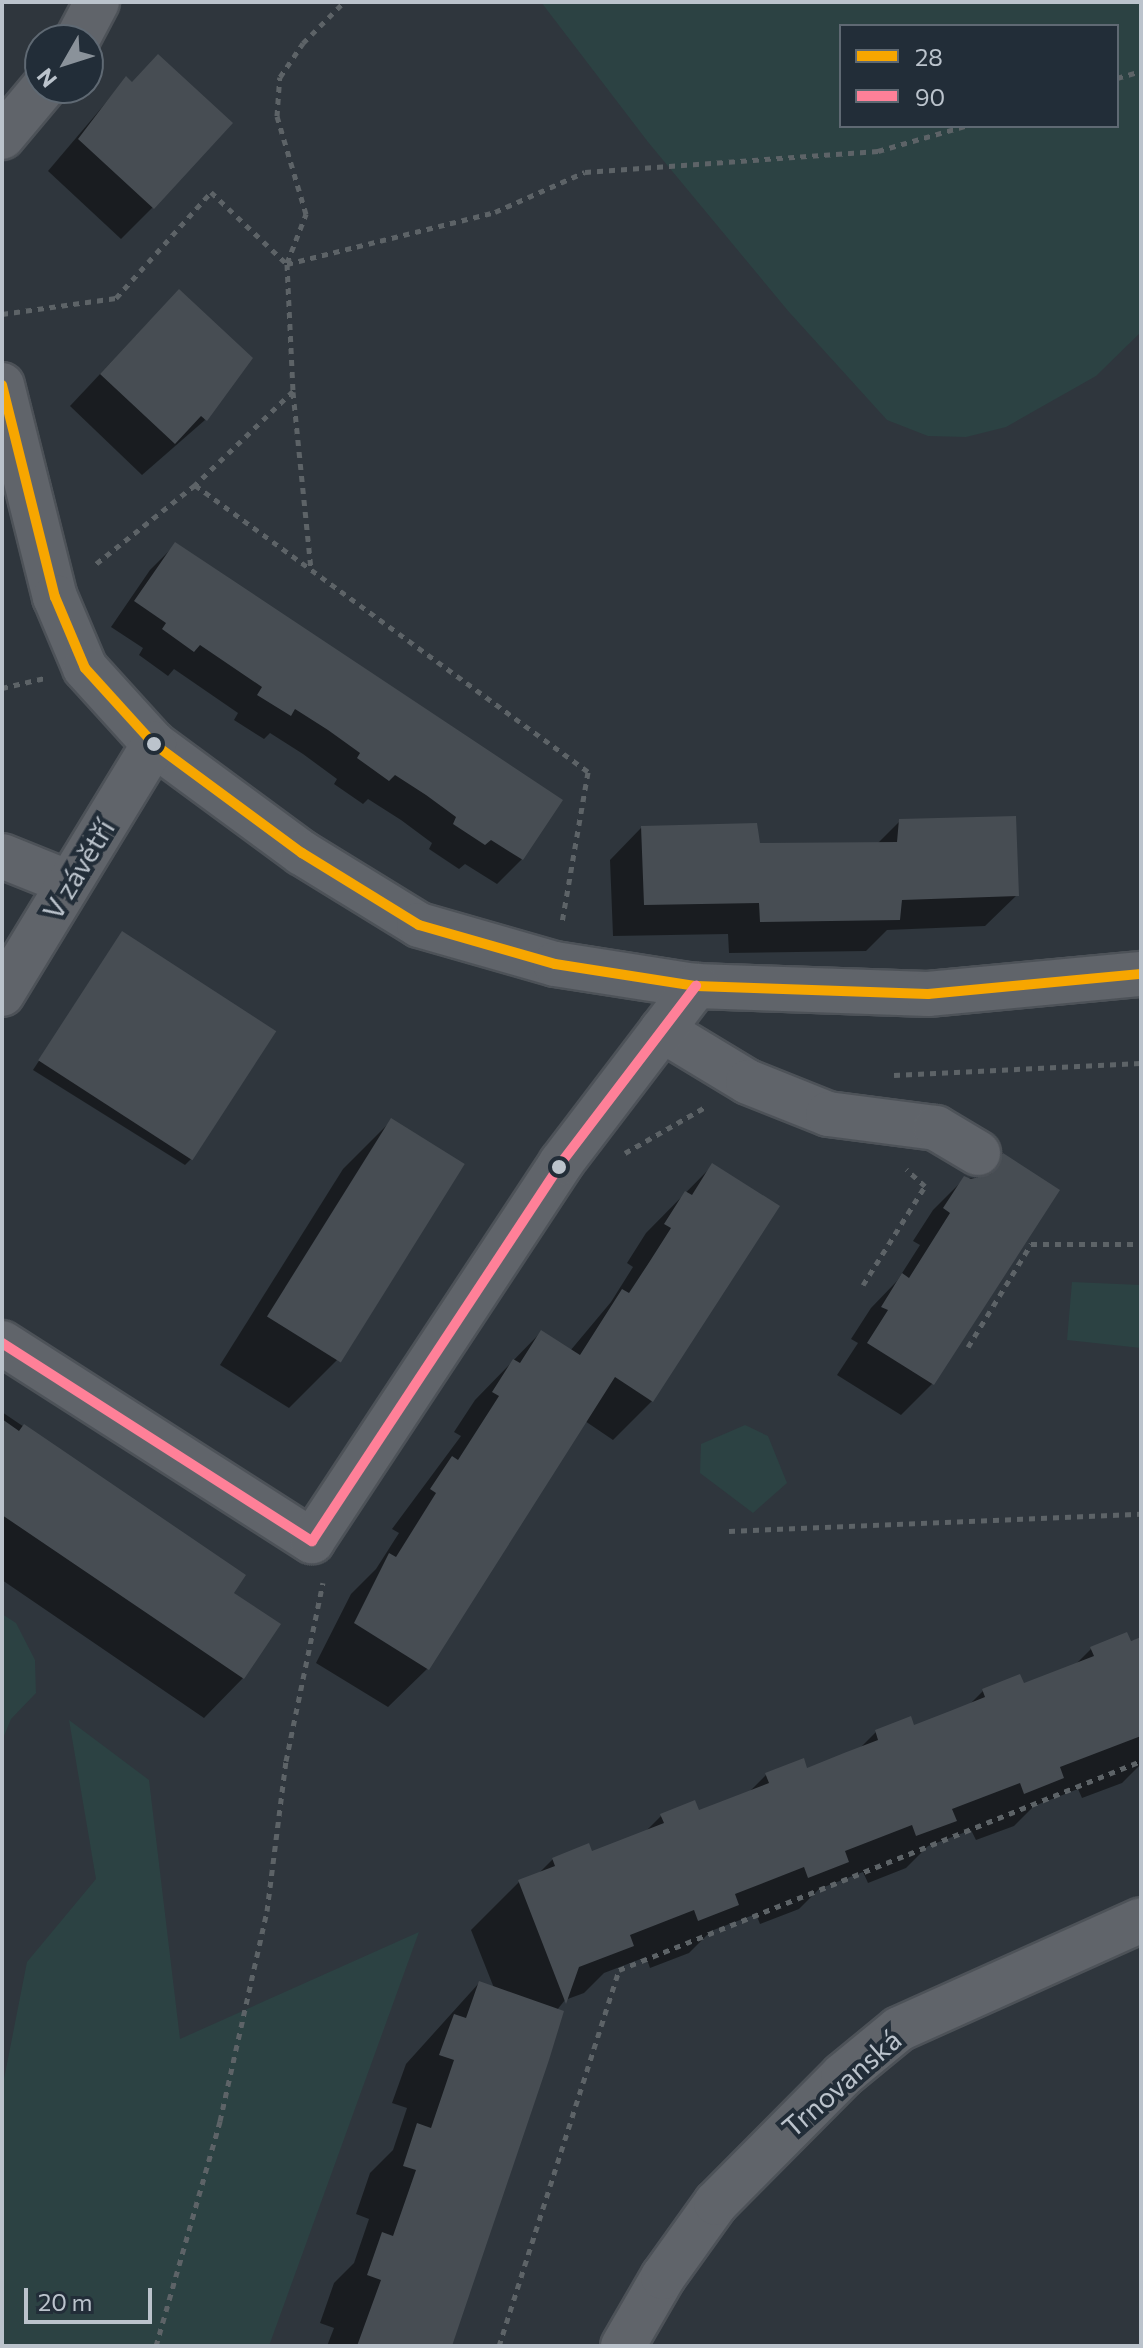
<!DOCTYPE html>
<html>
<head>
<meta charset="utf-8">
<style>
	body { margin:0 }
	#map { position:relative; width:1143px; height:2348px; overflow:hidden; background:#2f363d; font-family:Commissioner,sans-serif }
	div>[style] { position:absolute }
	.green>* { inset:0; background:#2c4243 }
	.shadow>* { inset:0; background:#0007 }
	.building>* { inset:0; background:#474d53; transform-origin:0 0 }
	.path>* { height:5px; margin-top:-2.5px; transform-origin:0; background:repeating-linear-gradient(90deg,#5d6367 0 6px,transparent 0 12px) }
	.roads { filter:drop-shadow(2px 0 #4d5258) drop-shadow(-2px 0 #4d5258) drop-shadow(0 2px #4d5258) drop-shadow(0 -2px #4d5258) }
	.minor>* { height:44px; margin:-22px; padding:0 22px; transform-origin:22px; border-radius:22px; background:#60646a }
	.bus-1>* { height:10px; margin:-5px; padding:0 5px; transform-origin:5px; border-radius:5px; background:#f7a600 }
	.bus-2>* { height:10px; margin:-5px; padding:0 5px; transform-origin:5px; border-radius:5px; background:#ff8098 }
	.dots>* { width:22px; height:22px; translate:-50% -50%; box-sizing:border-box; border:4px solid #222d38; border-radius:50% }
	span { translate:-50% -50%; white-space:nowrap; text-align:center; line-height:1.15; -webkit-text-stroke:8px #222d38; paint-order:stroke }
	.street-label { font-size:28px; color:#bbc3cc }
	.frame { position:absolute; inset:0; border:4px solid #bbc3cc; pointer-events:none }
	.legend { position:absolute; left:839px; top:24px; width:280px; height:104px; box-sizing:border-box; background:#222d38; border:2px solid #5f6973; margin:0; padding:10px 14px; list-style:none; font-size:24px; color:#bbc3cc }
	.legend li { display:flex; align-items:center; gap:16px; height:40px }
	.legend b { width:40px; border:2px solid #5f6973 }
	.north { position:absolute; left:24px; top:24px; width:80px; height:80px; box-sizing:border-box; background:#222d38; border:2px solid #5f6973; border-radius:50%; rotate:231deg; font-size:22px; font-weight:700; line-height:32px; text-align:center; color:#bbc3cc }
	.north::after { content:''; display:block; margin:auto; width:28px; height:36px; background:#8a929a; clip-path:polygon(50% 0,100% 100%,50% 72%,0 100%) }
	.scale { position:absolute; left:24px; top:2288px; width:128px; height:36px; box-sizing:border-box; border:4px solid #bbc3cc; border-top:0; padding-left:10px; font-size:24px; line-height:28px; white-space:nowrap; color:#bbc3cc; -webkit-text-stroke:6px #222d38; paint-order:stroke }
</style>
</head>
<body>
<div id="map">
	<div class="green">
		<i style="clip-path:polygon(evenodd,541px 2px,1141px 2px,1141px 332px,1096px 376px,1006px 427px,966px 437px,928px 436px,887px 420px,789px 312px,648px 142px,541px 2px,841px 26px,1117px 26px,1117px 126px,841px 126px,841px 26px)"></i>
		<i style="clip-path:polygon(1072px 1282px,1141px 1285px,1141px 1348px,1067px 1340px)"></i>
		<i style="clip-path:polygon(745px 1425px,768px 1436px,787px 1483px,753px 1513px,700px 1473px,701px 1444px)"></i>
		<i style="clip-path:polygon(2px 1614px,16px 1623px,35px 1660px,36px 1693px,11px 1719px,2px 1741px)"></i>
		<i style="clip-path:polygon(69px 1720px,149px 1780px,180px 2039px,419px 1932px,269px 2346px,2px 2346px,2px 2089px,27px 1962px,96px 1879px)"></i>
	</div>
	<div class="shadow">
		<i style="clip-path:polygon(126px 79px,153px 207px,121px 239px,48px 171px)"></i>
		<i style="clip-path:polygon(148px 323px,205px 420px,142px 475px,70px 406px)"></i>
		<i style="clip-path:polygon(175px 545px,522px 859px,497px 884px,465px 864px,459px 869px,429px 849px,432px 843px,401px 820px,368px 799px,363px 804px,334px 784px,337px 779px,303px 754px,270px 733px,264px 739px,234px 720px,238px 713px,174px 669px,168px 676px,139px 655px,143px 648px,111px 627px,150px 570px)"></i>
		<i style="clip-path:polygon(900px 821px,1017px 895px,985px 926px,887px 930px,866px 951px,729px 953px,728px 934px,613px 936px,610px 860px,641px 828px,759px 845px,877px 844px)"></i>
		<i style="clip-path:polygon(122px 934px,193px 1157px,185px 1165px,33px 1070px)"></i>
		<i style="clip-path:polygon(391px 1121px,337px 1360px,289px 1408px,220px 1365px,343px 1169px)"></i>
		<i style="clip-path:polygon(1003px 1156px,1057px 1191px,932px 1384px,901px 1415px,837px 1375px,858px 1343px,851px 1339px,871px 1308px,897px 1281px,920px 1245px,913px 1241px,933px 1210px,965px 1178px,980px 1179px)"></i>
		<i style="clip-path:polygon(713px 1165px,652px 1401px,613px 1440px,585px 1421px,427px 1669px,388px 1707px,316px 1663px,351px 1594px,376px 1569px,399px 1533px,392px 1529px,461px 1436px,454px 1432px,475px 1400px,541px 1332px,570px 1351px,611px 1302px,633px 1267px,627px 1263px,646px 1233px)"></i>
		<i style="clip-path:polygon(2px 1412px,244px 1576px,232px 1593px,243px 1678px,204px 1718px,2px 1580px)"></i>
		<i style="clip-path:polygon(1141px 1639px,1141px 1764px,1122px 1783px,1082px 1798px,1078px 1789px,1034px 1806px,1014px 1826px,976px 1840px,971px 1830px,928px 1846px,906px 1868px,868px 1883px,863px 1872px,819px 1889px,799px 1909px,760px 1924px,756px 1914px,711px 1931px,689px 1953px,650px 1968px,646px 1957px,604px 1973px,584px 1993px,565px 2000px,557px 2010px,450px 2346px,327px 2346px,334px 2328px,320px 2323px,334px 2283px,354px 2263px,369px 2219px,356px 2214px,370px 2173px,393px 2150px,407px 2108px,392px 2103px,406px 2064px,479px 1983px,494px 1988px,471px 1930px,519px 1882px,537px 1875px,553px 1859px,591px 1854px,643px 1834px,661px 1816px,698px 1812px,748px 1793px,766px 1775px,805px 1770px,858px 1750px,876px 1732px,913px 1728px,967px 1707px,983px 1691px,1023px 1686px,1074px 1666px,1091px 1649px)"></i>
	</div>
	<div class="building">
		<i style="clip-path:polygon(158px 54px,233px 123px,154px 209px,78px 139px,126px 76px,132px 82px)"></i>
		<i style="clip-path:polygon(179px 289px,253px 358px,207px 421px,201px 416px,175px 444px,100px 374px)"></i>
		<i style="clip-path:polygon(175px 542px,563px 800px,523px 860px,491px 840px,485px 845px,453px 824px,456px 817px,426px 795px,395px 775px,389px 781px,357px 758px,360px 753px,328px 730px,295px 709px,291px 716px,257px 695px,262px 687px,200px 645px,194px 652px,162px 629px,166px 623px,134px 601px)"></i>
		<i style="clip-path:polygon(1016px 816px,1019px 896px,902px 900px,900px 920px,760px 922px,759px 903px,644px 905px,641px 826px,757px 823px,760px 843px,897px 842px,899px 819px)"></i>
		<i style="left:122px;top:931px;width:184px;height:154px;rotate:33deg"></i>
		<i style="left:391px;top:1118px;width:87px;height:234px;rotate:32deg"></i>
		<i style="clip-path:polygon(1003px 1153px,1060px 1190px,934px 1385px,867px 1343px,888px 1310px,881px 1307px,902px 1273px,909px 1278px,950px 1213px,943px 1208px,964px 1176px,971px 1179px,991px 1174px)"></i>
		<i style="clip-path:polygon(712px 1163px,780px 1206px,653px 1402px,615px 1377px,429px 1670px,354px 1623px,389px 1553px,396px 1557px,436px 1493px,430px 1489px,452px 1456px,458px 1460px,499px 1396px,492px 1392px,513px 1359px,520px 1363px,541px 1330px,580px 1355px,622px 1289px,629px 1293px,650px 1261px,671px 1228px,664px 1224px,685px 1191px,692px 1195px)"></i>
		<i style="clip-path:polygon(2px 1419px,19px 1431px,24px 1424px,246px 1575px,234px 1593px,281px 1624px,244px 1679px,2px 1515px)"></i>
		<i style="clip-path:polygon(1127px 1632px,1131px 1641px,1141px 1637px,1141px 1736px,1060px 1767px,1064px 1778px,1024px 1794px,1020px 1783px,952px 1809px,957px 1821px,916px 1836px,912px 1825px,845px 1851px,849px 1862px,808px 1878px,804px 1867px,735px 1894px,739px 1905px,698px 1921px,694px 1910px,630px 1935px,634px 1946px,579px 1967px,566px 2004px,518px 1880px,555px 1866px,552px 1858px,589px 1843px,592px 1851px,664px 1823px,660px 1814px,695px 1800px,699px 1810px,769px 1783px,765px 1773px,804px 1758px,807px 1768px,844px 1753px,878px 1740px,875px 1730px,911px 1716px,914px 1725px,950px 1711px,985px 1697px,982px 1689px,1020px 1674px,1024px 1683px,1094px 1656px,1090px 1647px)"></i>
		<i style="clip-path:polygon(479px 1981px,564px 2011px,549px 2060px,452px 2346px,357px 2346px,381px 2280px,367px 2275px,382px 2232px,393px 2236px,416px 2170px,403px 2166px,417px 2123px,431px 2128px,454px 2060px,439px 2055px,454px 2014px,466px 2018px)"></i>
	</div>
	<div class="path">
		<i style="left:1117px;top:78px;width:25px;rotate:-16deg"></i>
		<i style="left:287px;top:263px;width:53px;rotate:-68.8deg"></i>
		<i style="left:306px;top:214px;width:102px;rotate:-106.5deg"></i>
		<i style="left:277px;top:116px;width:39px;rotate:-86deg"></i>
		<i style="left:280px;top:77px;width:41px;rotate:-55.9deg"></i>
		<i style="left:303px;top:43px;width:58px;rotate:-45deg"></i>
		<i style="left:287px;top:264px;width:214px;rotate:-14deg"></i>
		<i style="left:495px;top:212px;width:98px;rotate:-24deg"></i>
		<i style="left:585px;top:172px;width:294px;rotate:-4.1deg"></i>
		<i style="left:878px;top:151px;width:91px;rotate:-16deg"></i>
		<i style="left:2px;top:314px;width:115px;rotate:-8deg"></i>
		<i style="left:116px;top:298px;width:142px;rotate:-48.1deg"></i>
		<i style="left:211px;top:192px;width:105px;rotate:43.5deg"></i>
		<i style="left:287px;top:264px;width:127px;rotate:87.3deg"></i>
		<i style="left:293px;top:391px;width:136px;rotate:136.2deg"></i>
		<i style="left:195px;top:485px;width:130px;rotate:141.5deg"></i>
		<i style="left:293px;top:392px;width:177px;rotate:84.2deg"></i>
		<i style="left:195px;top:485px;width:487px;rotate:36.1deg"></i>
		<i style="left:588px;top:772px;width:152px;rotate:99.8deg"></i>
		<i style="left:2px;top:688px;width:44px;rotate:-13.1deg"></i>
		<i style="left:894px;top:1075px;width:247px;rotate:-2.8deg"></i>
		<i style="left:625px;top:1153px;width:95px;rotate:-29.8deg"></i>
		<i style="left:863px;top:1285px;width:117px;rotate:-57.9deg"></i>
		<i style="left:925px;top:1186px;width:25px;rotate:-138deg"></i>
		<i style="left:968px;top:1347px;width:121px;rotate:-58.5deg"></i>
		<i style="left:1031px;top:1244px;width:110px"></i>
		<i style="left:729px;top:1531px;width:412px;rotate:-2.4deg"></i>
		<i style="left:156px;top:2346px;width:234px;rotate:-74.1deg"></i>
		<i style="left:220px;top:2121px;width:215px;rotate:-77.4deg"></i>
		<i style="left:267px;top:1911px;width:151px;rotate:-82.8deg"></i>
		<i style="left:286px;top:1761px;width:182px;rotate:-78.3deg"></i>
		<i style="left:499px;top:2346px;width:395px;rotate:-72.3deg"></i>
		<i style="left:619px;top:1970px;width:562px;rotate:-21.82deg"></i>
	</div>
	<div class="roads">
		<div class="minor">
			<i style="left:77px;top:40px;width:43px;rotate:-62.2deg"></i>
			<i style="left:2px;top:137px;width:64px;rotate:-50.1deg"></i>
			<i style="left:2px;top:385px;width:219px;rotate:76deg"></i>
			<i style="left:55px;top:597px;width:77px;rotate:67.1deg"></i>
			<i style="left:85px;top:668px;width:103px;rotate:47.8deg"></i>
			<i style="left:154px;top:744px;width:184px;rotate:36.4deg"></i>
			<i style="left:302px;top:853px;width:137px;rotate:31.6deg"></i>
			<i style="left:419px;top:925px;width:141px;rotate:16deg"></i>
			<i style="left:555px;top:964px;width:143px;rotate:8.9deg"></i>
			<i style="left:696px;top:986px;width:232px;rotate:2deg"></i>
			<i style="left:928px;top:994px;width:214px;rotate:-5.4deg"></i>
			<i style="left:2px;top:856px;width:72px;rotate:21.9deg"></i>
			<i style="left:2px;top:994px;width:293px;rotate:-58.7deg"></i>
			<i style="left:662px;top:1030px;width:100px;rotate:31.2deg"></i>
			<i style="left:748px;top:1082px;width:86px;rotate:21.8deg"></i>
			<i style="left:828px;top:1114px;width:109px;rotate:7.4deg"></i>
			<i style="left:936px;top:1128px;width:49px;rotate:30.8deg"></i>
			<i style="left:2px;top:1343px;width:368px;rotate:32.6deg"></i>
			<i style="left:312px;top:1541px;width:453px;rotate:-56.6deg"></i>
			<i style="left:561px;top:1163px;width:223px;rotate:-52.7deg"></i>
			<i style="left:623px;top:2346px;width:80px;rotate:-59.9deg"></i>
			<i style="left:663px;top:2277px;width:91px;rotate:-54.4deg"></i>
			<i style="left:716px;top:2203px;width:180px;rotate:-45.2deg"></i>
			<i style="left:843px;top:2075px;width:72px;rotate:-39.4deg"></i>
			<i style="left:899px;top:2029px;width:265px;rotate:-24.2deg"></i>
		</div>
	</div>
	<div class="bus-1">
		<i style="left:2px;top:385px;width:219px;rotate:76deg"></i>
		<i style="left:55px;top:597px;width:77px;rotate:67.1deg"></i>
		<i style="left:85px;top:668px;width:103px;rotate:47.8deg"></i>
		<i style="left:154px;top:744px;width:184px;rotate:36.4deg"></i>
		<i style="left:302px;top:853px;width:137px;rotate:31.6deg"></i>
		<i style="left:419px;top:925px;width:141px;rotate:16deg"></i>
		<i style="left:555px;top:964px;width:143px;rotate:8.9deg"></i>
		<i style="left:696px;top:986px;width:232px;rotate:2deg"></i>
		<i style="left:928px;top:994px;width:214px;rotate:-5.4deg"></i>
	</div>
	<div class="bus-2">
		<i style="left:2px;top:1343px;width:368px;rotate:32.6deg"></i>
		<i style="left:312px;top:1541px;width:453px;rotate:-56.6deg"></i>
		<i style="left:561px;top:1163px;width:223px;rotate:-52.7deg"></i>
	</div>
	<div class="dots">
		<i style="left:154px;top:744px;background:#bbc3cc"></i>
		<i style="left:559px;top:1167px;background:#bbc3cc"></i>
	</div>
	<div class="street-label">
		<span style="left:78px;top:869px;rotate:-59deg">V závětří</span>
		<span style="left:841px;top:2083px;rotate:-41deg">Trnovanská</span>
	</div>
	<div class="frame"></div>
	<ul class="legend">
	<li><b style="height:10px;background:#f7a600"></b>28</li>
	<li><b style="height:10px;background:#ff8098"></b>90</li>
	</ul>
	<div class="north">N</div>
	<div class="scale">20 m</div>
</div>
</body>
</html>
